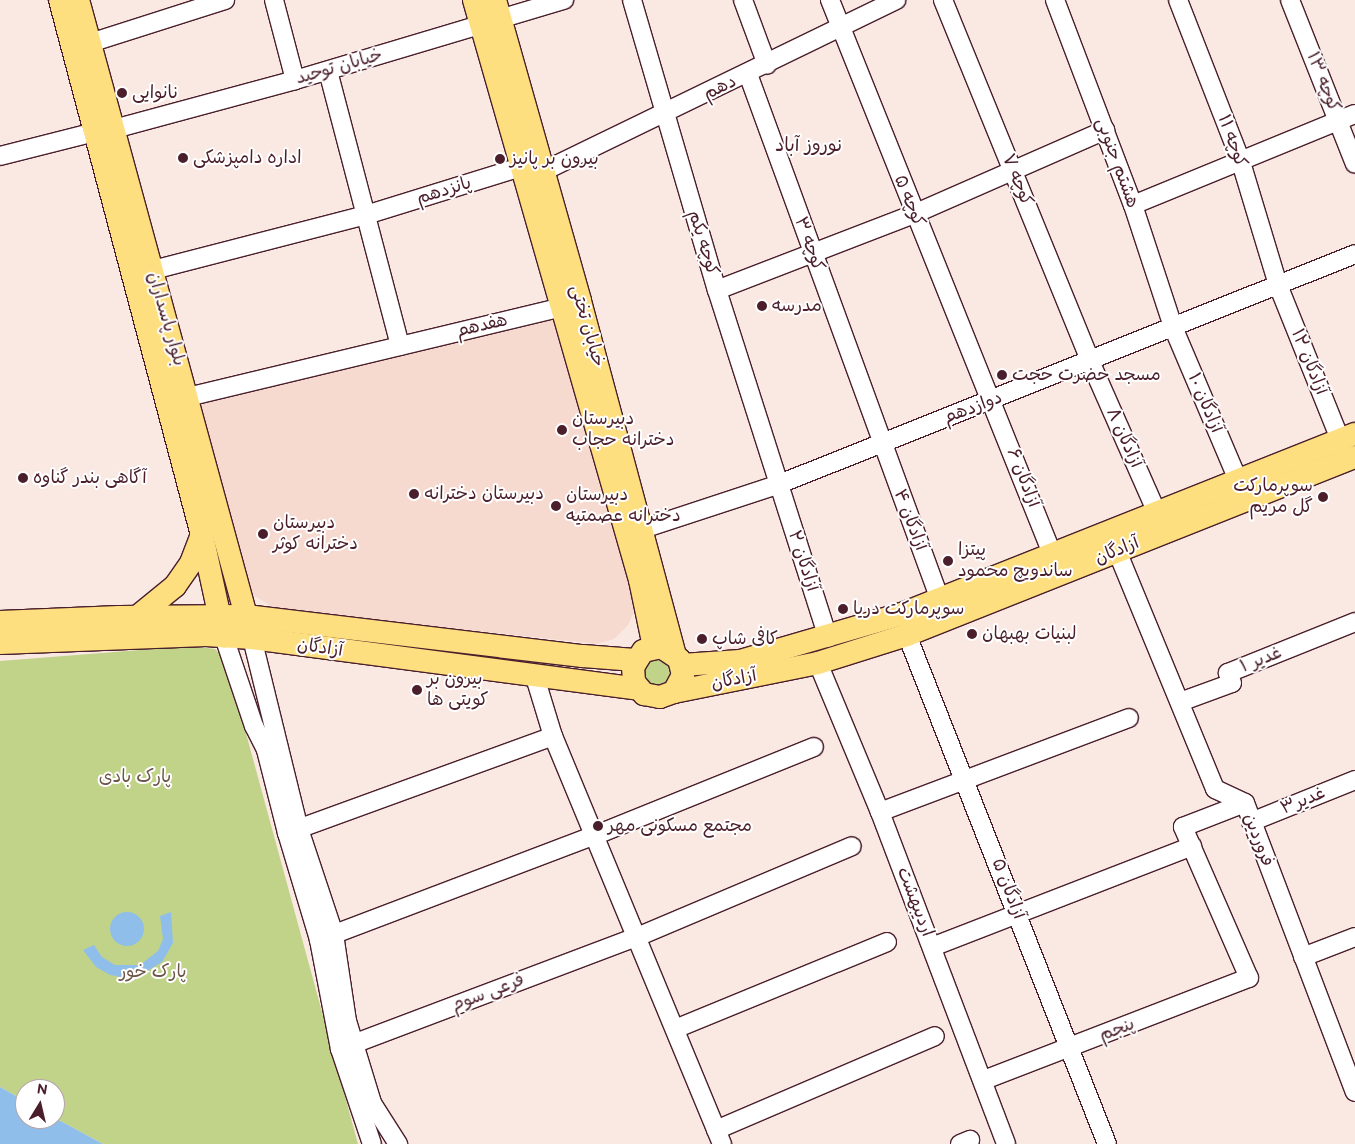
<!DOCTYPE html>
<html>
<head>
<meta charset="utf-8">
<style>
	body { margin:0 }
	#map { position:relative; width:1355px; height:1144px; overflow:hidden; background:#fae9e3; font-family:"Balsamiq Sans","Playpen Sans Arabic",sans-serif }
	div>[style] { position:absolute }
	.built>* { inset:0; background:#f6dacf }
	.green>* { inset:0; background:#c0d388 }
	.water>* { inset:0; background:#90beeb }
	.round { border-radius:50% }
	.roads { filter:drop-shadow(1px 0 #4a1f2b) drop-shadow(-1px 0 #4a1f2b) drop-shadow(0 1px #4a1f2b) drop-shadow(0 -1px #4a1f2b) }
	.minor>* { height:18px; margin:-9px; padding:0 9px; transform-origin:9px; border-radius:9px; background:#fff }
	.major>* { height:22px; margin:-11px; padding:0 11px; transform-origin:11px; border-radius:11px; background:#fedf80 }
	.dots>* { width:14px; height:14px; translate:-50% -50%; box-sizing:border-box; border:2px solid #fff; border-radius:50% }
	span { translate:-50% -50%; white-space:nowrap; text-align:center; line-height:1.15; -webkit-text-stroke:4px #fff; paint-order:stroke }
	.street-label { font-size:18px; color:#4a1f2b }
	.poi-label { font-size:18px; color:#4a1f2b }
	.left { translate:0 -50%; text-align:left }
	.right { translate:-100% -50%; text-align:right }
	.park-label { font-size:18px; color:#6d5547 }
	.neighbourhood-label { font-size:19px; color:#4a1f2b }
	.north { position:absolute; left:15px; top:1079px; width:50px; height:50px; box-sizing:border-box; background:#fff; border:1px solid #b7a5aa; border-radius:50%; rotate:9deg; font-size:14px; font-weight:700; line-height:20px; text-align:center; color:#4a1f2b }
	.north::after { content:''; display:block; margin:auto; width:18px; height:22px; background:#4a1f2b; clip-path:polygon(50% 0,100% 100%,50% 72%,0 100%) }
</style>
</head>
<body>
<div id="map">
	<div class="built">
		<i style="clip-path:polygon(554px 314px,635px 596px,635px 610px,628px 625px,614px 639px,597px 644px,276px 609px,250px 593px,194px 396px)"></i>
	</div>
	<div class="green">
		<i style="clip-path:polygon(191px 646px,215px 649px,226px 660px,358px 1144px,103px 1144px,55px 1118px,55px 1089px,25px 1089px,25px 1101px,0 1087px,0 661px)"></i>
		<i style="clip-path:polygon(661px 651px,678px 680px,651px 693px,636px 668px)"></i>
	</div>
	<div class="water">
		<i class="round" style="left:110px;top:912px;width:34px;height:34px"></i>
		<i style="clip-path:polygon(171px 912px,173px 943px,162px 962px,141px 975px,126px 978px,110px 975px,96px 967px,83px 950px,94px 945px,102px 957px,115px 965px,140px 965px,158px 951px,163px 939px,160px 916px)"></i>
		<i style="clip-path:polygon(0 1087px,25px 1101px,25px 1119px,55px 1118px,103px 1144px,0 1144px)"></i>
	</div>
	<div class="roads">
		<div class="minor">
			<i style="left:274px;top:0;width:83px;rotate:75.3deg"></i>
			<i style="left:632px;top:0;width:302px;rotate:73.7deg"></i>
			<i style="left:717px;top:290px;width:365px;rotate:72.3deg"></i>
			<i style="left:743px;top:0;width:69px;rotate:69.7deg"></i>
			<i style="left:830px;top:0;width:599px;rotate:68.15deg"></i>
			<i style="left:943px;top:0;width:390px;rotate:67.8deg"></i>
			<i style="left:1090px;top:361px;width:168px;rotate:66.2deg"></i>
			<i style="left:1055px;top:0;width:219px;rotate:69.2deg"></i>
			<i style="left:1133px;top:205px;width:128px;rotate:71.8deg"></i>
			<i style="left:1173px;top:327px;width:166px;rotate:67deg"></i>
			<i style="left:1178px;top:0;width:171px;rotate:68.7deg"></i>
			<i style="left:1240px;top:159px;width:132px;rotate:73.2deg"></i>
			<i style="left:1278px;top:285px;width:166px;rotate:68.1deg"></i>
			<i style="left:1290px;top:0;width:176px;rotate:68.4deg"></i>
			<i style="left:90px;top:43px;width:142px;rotate:-17.7deg"></i>
			<i style="left:328px;top:71px;width:284px;rotate:75.3deg"></i>
			<i style="left:748px;top:74px;width:557px;rotate:69.94deg"></i>
			<i style="left:114px;top:129px;width:188px;rotate:-15.1deg"></i>
			<i style="left:295px;top:80px;width:281px;rotate:-16.6deg"></i>
			<i style="left:0;top:156px;width:98px;rotate:-14.2deg"></i>
			<i style="left:542px;top:172px;width:394px;rotate:-25.9deg"></i>
			<i style="left:1133px;top:205px;width:240px;rotate:-22.3deg"></i>
			<i style="left:153px;top:270px;width:220px;rotate:-14.5deg"></i>
			<i style="left:366px;top:215px;width:162px;rotate:-17.2deg"></i>
			<i style="left:717px;top:290px;width:211px;rotate:-21.1deg"></i>
			<i style="left:914px;top:214px;width:209px;rotate:-23.7deg"></i>
			<i style="left:188px;top:397px;width:387px;rotate:-13.5deg"></i>
			<i style="left:643px;top:529px;width:141px;rotate:-18.2deg"></i>
			<i style="left:777px;top:485px;width:622px;rotate:-21.78deg"></i>
			<i style="left:1117px;top:551px;width:257px;rotate:67.6deg"></i>
			<i style="left:1215px;top:789px;width:33px;rotate:25deg"></i>
			<i style="left:1245px;top:803px;width:309px;rotate:69.2deg"></i>
			<i style="left:907px;top:635px;width:547px;rotate:68.55deg"></i>
			<i style="left:224px;top:637px;width:94px;rotate:71.4deg"></i>
			<i style="left:254px;top:726px;width:27px;rotate:63deg"></i>
			<i style="left:266px;top:750px;width:86px;rotate:75.8deg"></i>
			<i style="left:287px;top:833px;width:112px;rotate:73.3deg"></i>
			<i style="left:319px;top:940px;width:111px;rotate:79.1deg"></i>
			<i style="left:340px;top:1049px;width:100px;rotate:71.4deg"></i>
			<i style="left:252px;top:638px;width:197px;rotate:76.2deg"></i>
			<i style="left:299px;top:829px;width:111px;rotate:71.6deg"></i>
			<i style="left:334px;top:934px;width:88px;rotate:81.5deg"></i>
			<i style="left:347px;top:1021px;width:86px;rotate:73deg"></i>
			<i style="left:372px;top:1103px;width:49px;rotate:57.6deg"></i>
			<i style="left:818px;top:663px;width:161px;rotate:67.4deg"></i>
			<i style="left:880px;top:812px;width:355px;rotate:69.2deg"></i>
			<i style="left:534px;top:674px;width:65px;rotate:73deg"></i>
			<i style="left:1180px;top:702px;width:55px;rotate:-20.1deg"></i>
			<i style="left:1232px;top:683px;width:11px;rotate:-112deg"></i>
			<i style="left:1228px;top:673px;width:137px;rotate:-21.9deg"></i>
			<i style="left:880px;top:812px;width:266px;rotate:-20.7deg"></i>
			<i style="left:1251px;top:822px;width:112px;rotate:-22deg"></i>
			<i style="left:287px;top:833px;width:283px;rotate:-20deg"></i>
			<i style="left:553px;top:736px;width:442px;rotate:67.5deg"></i>
			<i style="left:319px;top:940px;width:296px;rotate:-20.8deg"></i>
			<i style="left:596px;top:835px;width:235px;rotate:-22deg"></i>
			<i style="left:932px;top:947px;width:279px;rotate:-21.2deg"></i>
			<i style="left:1303px;top:957px;width:56px;rotate:-21deg"></i>
			<i style="left:675px;top:1029px;width:229px;rotate:-22.3deg"></i>
			<i style="left:340px;top:1049px;width:317px;rotate:-20.7deg"></i>
			<i style="left:637px;top:937px;width:233px;rotate:-22.9deg"></i>
			<i style="left:984px;top:1080px;width:284px;rotate:-21.1deg"></i>
			<i style="left:1249px;top:978px;width:165px;rotate:-113.6deg"></i>
			<i style="left:1183px;top:827px;width:66px;rotate:-21.2deg"></i>
			<i style="left:716px;top:1130px;width:238px;rotate:-23.2deg"></i>
			<i style="left:960px;top:1144px;width:11px;rotate:-22deg"></i>
		</div>
		<div class="major">
			<i style="left:60px;top:0;width:554px;rotate:75.14deg"></i>
			<i style="left:202px;top:535px;width:104px;rotate:77.8deg"></i>
			<i style="left:78px;top:0;width:661px;rotate:74.74deg"></i>
			<i style="left:474px;top:0;width:603px;rotate:74.03deg"></i>
			<i style="left:640px;top:580px;width:68px;rotate:78.2deg"></i>
			<i style="left:495px;top:0;width:313px;rotate:74.2deg"></i>
			<i style="left:580px;top:301px;width:364px;rotate:75deg"></i>
			<i style="left:137px;top:617px;width:49px;rotate:-39.2deg"></i>
			<i style="left:175px;top:586px;width:28px;rotate:-55deg"></i>
			<i style="left:191px;top:563px;width:30px;rotate:-69deg"></i>
			<i style="left:0;top:622px;width:119px;rotate:-2.4deg"></i>
			<i style="left:119px;top:617px;width:127px;rotate:-0.5deg"></i>
			<i style="left:246px;top:616px;width:339px;rotate:6.8deg"></i>
			<i style="left:583px;top:656px;width:52px;rotate:4.4deg"></i>
			<i style="left:0;top:643px;width:206px;rotate:-2.2deg"></i>
			<i style="left:206px;top:635px;width:46px;rotate:3.7deg"></i>
			<i style="left:252px;top:638px;width:390px;rotate:7.5deg"></i>
			<i style="left:682px;top:665px;width:58px;rotate:-3.9deg"></i>
			<i style="left:740px;top:661px;width:169px;rotate:-16.2deg"></i>
			<i style="left:902px;top:614px;width:487px;rotate:-21.7deg"></i>
			<i style="left:674px;top:692px;width:19px;rotate:-62deg"></i>
			<i style="left:683px;top:675px;width:16px;rotate:-104deg"></i>
			<i style="left:679px;top:659px;width:22px;rotate:-146deg"></i>
			<i style="left:661px;top:647px;width:18px;rotate:167deg"></i>
			<i style="left:643px;top:651px;width:19px;rotate:122deg"></i>
			<i style="left:633px;top:667px;width:15px;rotate:86deg"></i>
			<i style="left:634px;top:682px;width:16px;rotate:50deg"></i>
			<i style="left:644px;top:694px;width:16px;rotate:11deg"></i>
			<i style="left:660px;top:697px;width:15px;rotate:-20deg"></i>
			<i style="left:674px;top:692px;width:147px;rotate:-11.4deg"></i>
			<i style="left:818px;top:663px;width:93px;rotate:-17.5deg"></i>
			<i style="left:907px;top:635px;width:482px;rotate:-21.7deg"></i>
		</div>
	</div>
	<div class="dots">
		<i style="left:122px;top:93px;background:#4a1f2b"></i>
		<i style="left:183px;top:158px;background:#4a1f2b"></i>
		<i style="left:500px;top:159px;background:#4a1f2b"></i>
		<i style="left:762px;top:306px;background:#4a1f2b"></i>
		<i style="left:1002px;top:375px;background:#4a1f2b"></i>
		<i style="left:562px;top:430px;background:#4a1f2b"></i>
		<i style="left:23px;top:478px;background:#4a1f2b"></i>
		<i style="left:414px;top:494px;background:#4a1f2b"></i>
		<i style="left:1323px;top:497px;background:#4a1f2b"></i>
		<i style="left:556px;top:506px;background:#4a1f2b"></i>
		<i style="left:263px;top:534px;background:#4a1f2b"></i>
		<i style="left:948px;top:561px;background:#4a1f2b"></i>
		<i style="left:843px;top:609px;background:#4a1f2b"></i>
		<i style="left:972px;top:634px;background:#4a1f2b"></i>
		<i style="left:702px;top:639px;background:#4a1f2b"></i>
		<i style="left:417px;top:690px;background:#4a1f2b"></i>
		<i style="left:598px;top:826px;background:#4a1f2b"></i>
	</div>
	<div class="street-label">
		<span style="left:339px;top:67px;rotate:-16deg">خیابان توحید</span>
		<span style="left:1323px;top:82px;rotate:68deg">کوچه ۱۳</span>
		<span style="left:720px;top:88px;rotate:-26deg">دهم</span>
		<span style="left:1232px;top:141px;rotate:70deg">کوچه ۱۱</span>
		<span style="left:1117px;top:163px;rotate:70deg">هشتم جنوبی</span>
		<span style="left:1017px;top:180px;rotate:68deg">کوچه ۷</span>
		<span style="left:444px;top:191px;rotate:-17deg">پانزدهم</span>
		<span style="left:909px;top:201px;rotate:68deg">کوچه ۵</span>
		<span style="left:703px;top:243px;rotate:73deg">کوچه یکم</span>
		<span style="left:809px;top:244px;rotate:70deg">کوچه ۳</span>
		<span style="left:166px;top:319px;rotate:74deg">بلوار پاسداران</span>
		<span style="left:482px;top:326px;rotate:-13deg">هفدهم</span>
		<span style="left:587px;top:326px;rotate:74deg">خیابان تختی</span>
		<span style="left:1309px;top:362px;rotate:68deg">آزادگان ۱۲</span>
		<span style="left:1205px;top:403px;rotate:67deg">آزادگان ۱۰</span>
		<span style="left:973px;top:408px;rotate:-21deg">دوازدهم</span>
		<span style="left:1124px;top:438px;rotate:66deg">آزادگان ۸</span>
		<span style="left:1023px;top:478px;rotate:69deg">آزادگان ۶</span>
		<span style="left:910px;top:520px;rotate:69deg">آزادگان ۴</span>
		<span style="left:1117px;top:551px;rotate:-22deg">آزادگان</span>
		<span style="left:803px;top:561px;rotate:72deg">آزادگان ۲</span>
		<span style="left:320px;top:648px;rotate:8deg">آزادگان</span>
		<span style="left:1261px;top:660px;rotate:-22deg">غدیر ۱</span>
		<span style="left:734px;top:680px;rotate:-11deg">آزادگان</span>
		<span style="left:1303px;top:801px;rotate:-22deg">غدیر۳</span>
		<span style="left:1258px;top:840px;rotate:69deg">فروردین</span>
		<span style="left:1008px;top:889px;rotate:69deg">آزادگان ۵</span>
		<span style="left:915px;top:902px;rotate:69deg">اردیبهشت</span>
		<span style="left:488px;top:993px;rotate:-21deg">فرعی سوم</span>
		<span style="left:1117px;top:1030px;rotate:-21deg">پنجم</span>
	</div>
	<div class="poi-label">
		<span class="left" style="left:132px;top:93px">نانوایی</span>
		<span class="left" style="left:193px;top:158px">اداره دامپزشکی</span>
		<span class="left" style="left:510px;top:159px">بیرون بر پانیز</span>
		<span class="left" style="left:772px;top:306px">مدرسه</span>
		<span class="left" style="left:1012px;top:375px">مسجد حضرت حجت</span>
		<span class="left" style="left:572px;top:430px">دبیرستان<br>دخترانه حجاب</span>
		<span class="left" style="left:33px;top:478px">آگاهی بندر گناوه</span>
		<span class="right" style="left:1313px;top:497px">سوپرمارکت<br>گل مریم</span>
		<span class="left" style="left:424px;top:494px">دبیرستان دخترانه</span>
		<span class="left" style="left:566px;top:506px">دبیرستان<br>دخترانه عصمتیه</span>
		<span class="left" style="left:273px;top:534px">دبیرستان<br>دخترانه کوثر</span>
		<span class="left" style="left:958px;top:561px">پیتزا<br>ساندویچ محمود</span>
		<span class="left" style="left:853px;top:609px">سوپرمارکت دریا</span>
		<span class="left" style="left:982px;top:634px">لبنیات بهبهان</span>
		<span class="left" style="left:712px;top:639px">کافی شاپ</span>
		<span class="left" style="left:427px;top:690px">بیرون بر<br>کویتی ها</span>
		<span class="left" style="left:608px;top:826px">مجتمع مسکونی مهر</span>
	</div>
	<div class="park-label">
		<span style="left:135px;top:777px">پارک بادی</span>
		<span style="left:153px;top:972px">پارک خور</span>
	</div>
	<div class="neighbourhood-label">
		<span style="left:809px;top:146px">نوروز آباد</span>
	</div>
	<div class="north">N</div>
</div>
</body>
</html>
